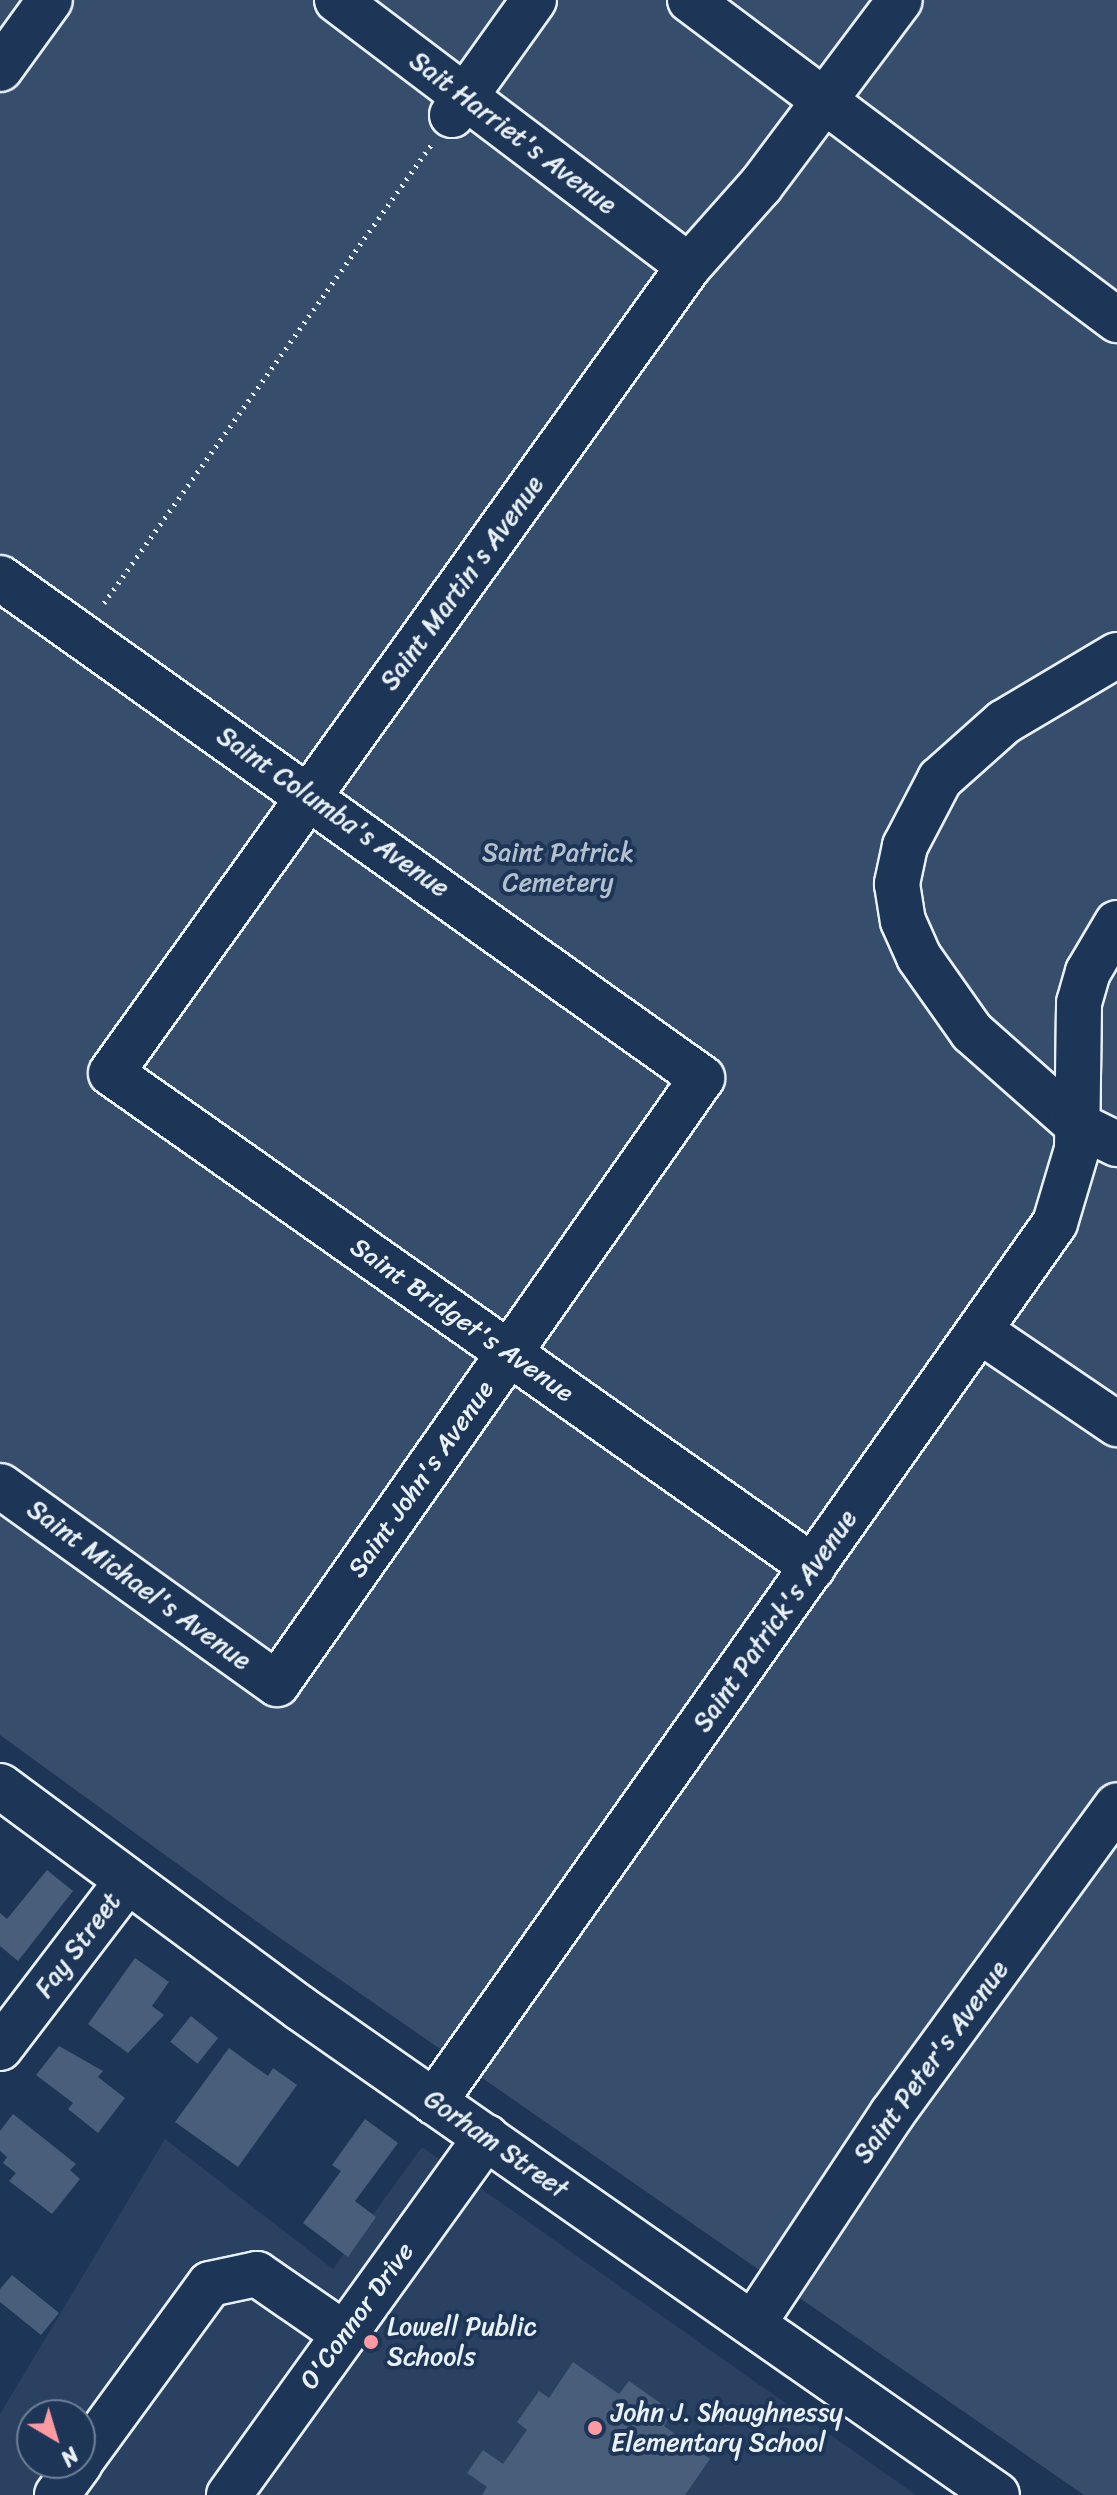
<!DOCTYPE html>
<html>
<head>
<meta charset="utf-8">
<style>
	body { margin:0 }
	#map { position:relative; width:1117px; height:2495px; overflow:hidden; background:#1d3557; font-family:Sriracha,sans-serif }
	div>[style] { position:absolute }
	.built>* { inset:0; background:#2a4162 }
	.green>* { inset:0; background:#374d6c }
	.building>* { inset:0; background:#495e7a; transform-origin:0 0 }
	.path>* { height:5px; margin-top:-2.5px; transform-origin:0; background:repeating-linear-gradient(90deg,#e8f1f8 0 2px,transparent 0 8px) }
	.roads { filter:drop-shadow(2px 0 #e8f1f8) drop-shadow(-2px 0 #e8f1f8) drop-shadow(0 2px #e8f1f8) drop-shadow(0 -2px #e8f1f8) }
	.minor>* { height:44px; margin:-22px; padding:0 22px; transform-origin:22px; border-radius:22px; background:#1d3557 }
	.major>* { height:44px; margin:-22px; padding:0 22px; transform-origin:22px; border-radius:22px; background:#1d3557 }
	.dots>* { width:22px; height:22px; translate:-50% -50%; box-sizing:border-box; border:4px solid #1d3557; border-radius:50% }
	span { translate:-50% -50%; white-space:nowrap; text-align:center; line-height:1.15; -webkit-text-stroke:8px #1d3557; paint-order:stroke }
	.street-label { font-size:26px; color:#e8f1f8 }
	.park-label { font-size:26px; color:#b3c0ce }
	.poi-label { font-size:26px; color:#e8f1f8 }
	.left { translate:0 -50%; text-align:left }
	.north { position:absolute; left:16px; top:2399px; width:80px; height:80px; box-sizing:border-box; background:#1d3557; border:2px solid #6e8097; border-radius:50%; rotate:142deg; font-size:22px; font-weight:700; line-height:32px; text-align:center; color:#e8f1f8 }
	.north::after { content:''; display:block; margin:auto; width:28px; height:36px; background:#ff9aa2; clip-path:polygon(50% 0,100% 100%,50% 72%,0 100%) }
</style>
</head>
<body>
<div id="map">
	<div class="built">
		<i style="clip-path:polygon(evenodd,165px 2139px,333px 2269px,422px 2147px,916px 2495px,0 2495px,0 2414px,165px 2139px,32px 2415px,80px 2415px,80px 2463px,32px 2463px,32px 2415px)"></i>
	</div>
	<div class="green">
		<i style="clip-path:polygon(0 0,1117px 0,1117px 2495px,1084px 2495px,267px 1929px,0 1735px)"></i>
	</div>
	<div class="building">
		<i style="clip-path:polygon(47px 1870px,73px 1891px,18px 1961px,0 1946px,0 1913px,7px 1919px)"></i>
		<i style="clip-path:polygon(135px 1958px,169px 1982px,152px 2006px,164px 2015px,128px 2053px,88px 2024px)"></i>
		<i style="left:191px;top:2016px;width:35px;height:33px;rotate:39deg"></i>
		<i style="clip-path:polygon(59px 2046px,103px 2071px,98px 2077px,125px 2098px,98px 2133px,68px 2109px,73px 2103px,36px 2075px)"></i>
		<i style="clip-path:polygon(229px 2048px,268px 2076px,273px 2068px,297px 2085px,238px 2167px,175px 2122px)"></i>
		<i style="clip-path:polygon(13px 2114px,76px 2164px,70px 2170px,80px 2179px,52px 2214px,9px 2181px,16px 2173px,3px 2163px,7px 2157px,0 2151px,0 2131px)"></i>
		<i style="clip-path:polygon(365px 2119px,398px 2143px,355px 2201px,376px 2217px,348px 2257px,303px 2223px,341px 2171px,332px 2165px)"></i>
		<i style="clip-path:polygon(12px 2275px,59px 2313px,41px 2335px,0 2302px,0 2289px)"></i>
		<i style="clip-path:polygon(573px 2362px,619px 2394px,629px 2381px,673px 2412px,664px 2426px,710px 2459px,685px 2495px,482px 2495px,487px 2487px,467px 2473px,483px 2450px,503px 2464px,527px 2430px,517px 2422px,539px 2391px,549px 2398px)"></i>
	</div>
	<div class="path">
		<i style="left:104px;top:603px;width:563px;rotate:-54.47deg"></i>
	</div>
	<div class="roads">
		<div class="minor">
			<i style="left:337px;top:0;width:441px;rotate:37.1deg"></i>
			<i style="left:690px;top:0;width:534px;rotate:36.85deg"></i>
			<i style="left:0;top:69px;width:85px;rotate:-54.1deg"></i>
			<i style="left:452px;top:115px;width:141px;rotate:-54.5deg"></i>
			<i style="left:0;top:578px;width:862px;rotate:35.46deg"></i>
			<i style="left:702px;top:1078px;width:740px;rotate:125.04deg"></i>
			<i style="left:277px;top:1684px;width:340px;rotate:-144.4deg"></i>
			<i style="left:1117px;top:655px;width:131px;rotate:149.3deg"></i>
			<i style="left:1004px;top:722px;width:86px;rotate:138.3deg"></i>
			<i style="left:940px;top:779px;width:76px;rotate:117.6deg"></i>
			<i style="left:905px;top:846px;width:39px;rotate:102deg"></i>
			<i style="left:897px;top:884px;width:37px;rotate:81deg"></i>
			<i style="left:903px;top:921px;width:39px;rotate:66deg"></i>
			<i style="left:919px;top:957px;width:92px;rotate:54.8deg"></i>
			<i style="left:972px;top:1032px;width:139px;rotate:41.5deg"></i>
			<i style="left:1076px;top:1124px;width:46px;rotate:26deg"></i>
			<i style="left:980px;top:1331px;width:166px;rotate:34.2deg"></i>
			<i style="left:813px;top:1567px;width:858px;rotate:-144.87deg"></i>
			<i style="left:111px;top:1073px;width:993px;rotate:-54.39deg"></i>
			<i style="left:689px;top:266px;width:108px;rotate:-48.4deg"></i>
			<i style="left:761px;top:185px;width:231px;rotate:-53.1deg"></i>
			<i style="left:0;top:2048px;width:210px;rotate:-52.7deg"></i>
			<i style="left:434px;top:2102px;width:1076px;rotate:-54.76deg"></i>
			<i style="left:1055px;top:1223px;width:77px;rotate:-73.4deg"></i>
			<i style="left:1077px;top:1149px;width:146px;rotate:-89.2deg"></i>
			<i style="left:1079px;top:1003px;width:32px;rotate:-74deg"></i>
			<i style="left:1088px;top:972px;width:57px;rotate:-59.4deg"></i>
			<i style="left:753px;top:2324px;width:252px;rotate:-56.5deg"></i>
			<i style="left:892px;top:2114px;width:382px;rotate:-53.9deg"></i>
			<i style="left:80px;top:2462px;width:220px;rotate:-53.9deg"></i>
			<i style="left:210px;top:2284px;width:48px;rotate:-12deg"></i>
			<i style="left:257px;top:2274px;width:106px;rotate:34.6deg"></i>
			<i style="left:57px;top:2495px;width:39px;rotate:-54deg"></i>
			<i style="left:229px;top:2495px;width:441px;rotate:-54.3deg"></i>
		</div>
		<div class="major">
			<i style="left:0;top:1786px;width:373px;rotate:36.5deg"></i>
			<i style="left:300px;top:2008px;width:850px;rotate:34.94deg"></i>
		</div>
	</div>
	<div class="dots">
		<i style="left:371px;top:2342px;background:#ff9aa2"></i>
		<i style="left:595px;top:2428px;background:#ff9aa2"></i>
	</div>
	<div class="street-label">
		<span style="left:513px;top:133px;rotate:37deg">Sait Harriet's Avenue</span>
		<span style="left:462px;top:583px;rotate:-54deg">Saint Martin's Avenue</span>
		<span style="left:333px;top:812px;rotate:35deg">Saint Columba's Avenue</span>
		<span style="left:462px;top:1320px;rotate:35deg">Saint Bridget's Avenue</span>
		<span style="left:421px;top:1479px;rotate:-55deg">Saint John's Avenue</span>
		<span style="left:139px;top:1585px;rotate:36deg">Saint Michael's Avenue</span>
		<span style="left:775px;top:1621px;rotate:-55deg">Saint Patrick's Avenue</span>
		<span style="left:78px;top:1945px;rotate:-53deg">Fay Street</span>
		<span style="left:931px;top:2062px;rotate:-54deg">Saint Peter's Avenue</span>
		<span style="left:496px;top:2144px;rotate:35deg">Gorham Street</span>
		<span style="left:357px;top:2316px;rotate:-54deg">O'Connor Drive</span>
	</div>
	<div class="park-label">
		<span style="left:558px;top:868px">Saint Patrick<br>Cemetery</span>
	</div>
	<div class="poi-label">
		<span class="left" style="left:387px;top:2342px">Lowell Public<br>Schools</span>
		<span class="left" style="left:611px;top:2428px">John J. Shaughnessy<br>Elementary School</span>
	</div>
	<div class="north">N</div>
</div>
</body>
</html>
